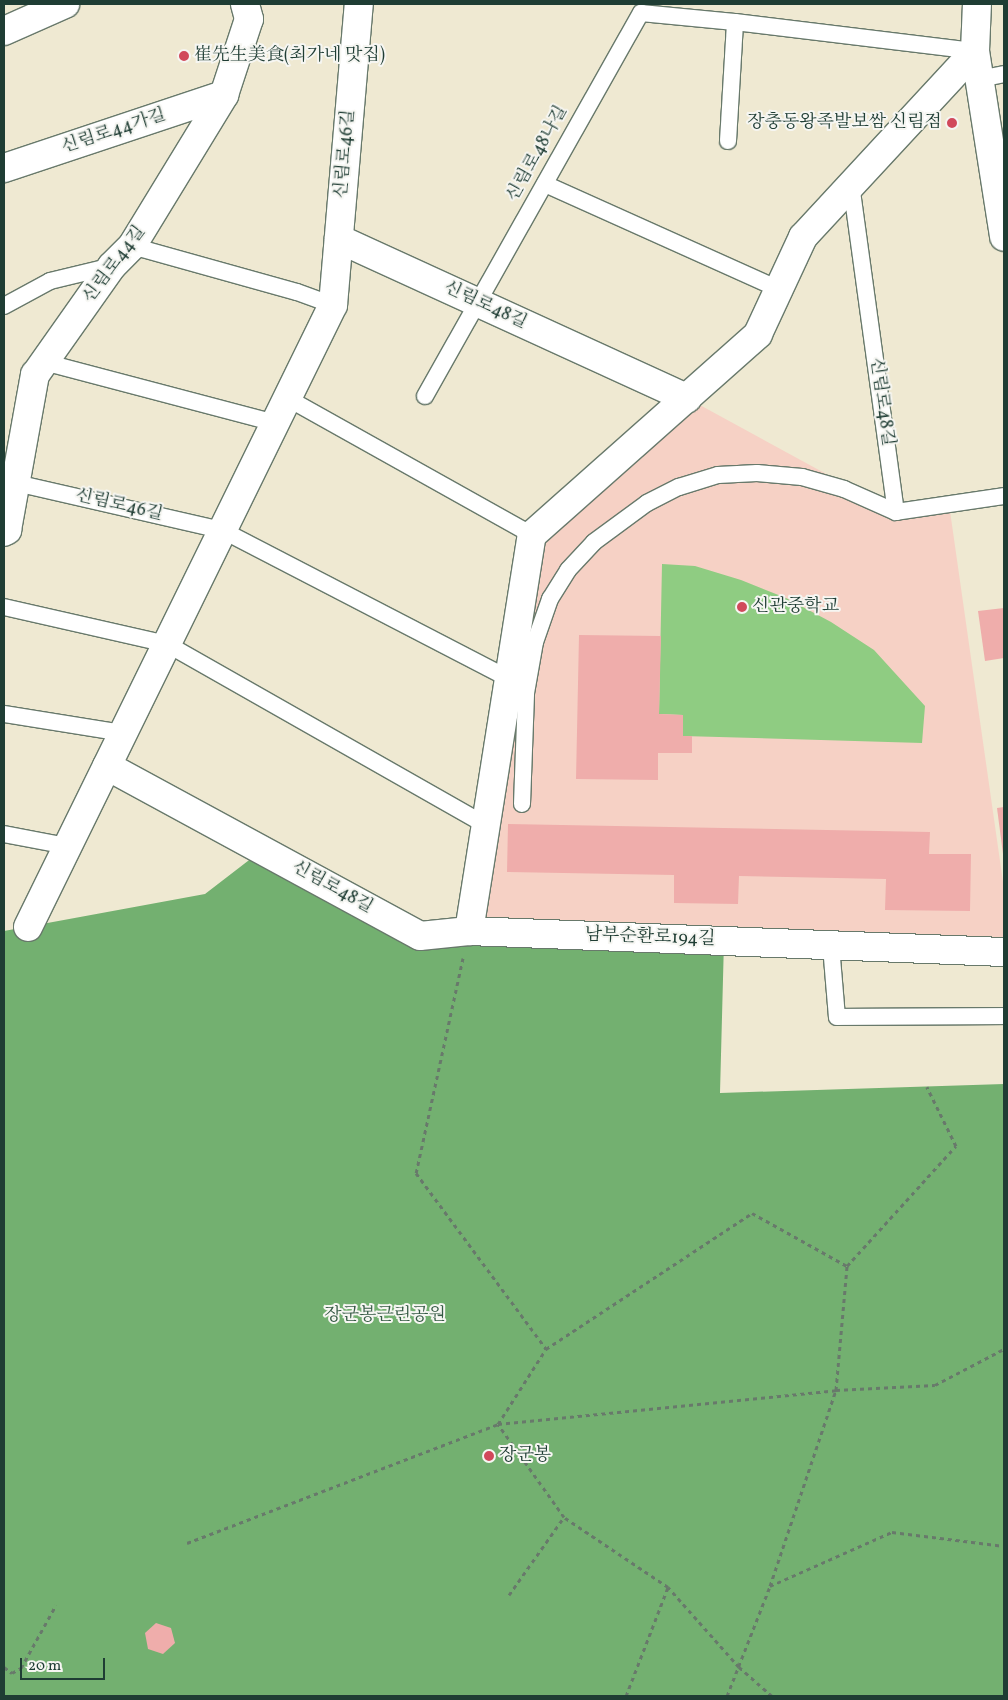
<!DOCTYPE html>
<html>
<head>
<meta charset="utf-8">
<style>
	body { margin:0 }
	#map { position:relative; width:1008px; height:1700px; overflow:hidden; background:#efe9d2; font-family:Vollkorn,"Noto Serif KR",serif }
	div>[style] { position:absolute }
	.built>* { inset:0; background:#f6d1c5 }
	.green>* { inset:0; background:#8fcc82 }
	.forest>* { inset:0; background:#73b070 }
	.building>* { inset:0; background:#efadab }
	.path>* { height:3px; margin-top:-1.5px; transform-origin:0; background:repeating-linear-gradient(90deg,#68796b 0 4px,transparent 0 8px) }
	.roads { filter:drop-shadow(1px 0 #68796b) drop-shadow(-1px 0 #68796b) drop-shadow(0 1px #68796b) drop-shadow(0 -1px #68796b) }
	.lane>* { height:16px; margin:-8px; padding:0 8px; transform-origin:8px; border-radius:8px; background:#fff }
	.street>* { height:28px; margin:-14px; padding:0 14px; transform-origin:14px; border-radius:14px; background:#fff }
	.secondary>* { height:28px; margin:-14px; padding:0 14px; transform-origin:14px; border-radius:14px; background:#fff }
	.dots>* { width:14px; height:14px; translate:-50% -50%; box-sizing:border-box; border:2px solid #f6f6f2; border-radius:50% }
	span { translate:-50% -50%; white-space:nowrap; text-align:center; line-height:1.15; -webkit-text-stroke:4px #f6f6f2; paint-order:stroke }
	.poi-label { font-size:18px; color:#1f3d34 }
	.left { translate:0 -50%; text-align:left }
	.right { translate:-100% -50%; text-align:right }
	.street-label { font-size:18px; color:#1f3d34 }
	.park-label { font-size:18px; color:#355a44 }
	.frame { position:absolute; inset:0; border:5px solid #1f3d34; pointer-events:none }
	.scale { position:absolute; left:20px; top:1658px; width:85px; height:22px; box-sizing:border-box; border:2px solid #1f3d34; border-top:0; padding-left:6px; font-size:15px; line-height:18px; white-space:nowrap; color:#1f3d34; -webkit-text-stroke:4px #f6f6f2; paint-order:stroke }
</style>
</head>
<body>
<div id="map">
	<div class="built">
		<i style="clip-path:polygon(687px 398px,896px 512px,949px 504px,1004px 889px,1004px 952px,469px 931px,532px 535px)"></i>
	</div>
	<div class="green">
		<i style="clip-path:polygon(662px 564px,695px 566px,741px 580px,786px 598px,831px 622px,874px 650px,925px 706px,922px 743px,683px 736px,683px 715px,659px 714px)"></i>
	</div>
	<div class="forest">
		<i style="clip-path:polygon(262px 850px,420px 936px,724px 941px,720px 1093px,1004px 1084px,1004px 1696px,4px 1696px,4px 931px,205px 894px)"></i>
	</div>
	<div class="building">
		<i style="clip-path:polygon(1004px 608px,1004px 658px,985px 661px,978px 611px)"></i>
		<i style="clip-path:polygon(579px 635px,661px 636px,659px 714px,683px 715px,683px 736px,692px 736px,692px 753px,658px 753px,658px 780px,576px 779px)"></i>
		<i style="clip-path:polygon(1004px 807px,1004px 854px,1003px 854px,997px 808px)"></i>
		<i style="clip-path:polygon(508px 824px,930px 832px,929px 854px,971px 854px,970px 911px,885px 910px,886px 879px,739px 876px,738px 904px,674px 903px,674px 875px,507px 872px)"></i>
		<i style="clip-path:polygon(156px 1623px,171px 1628px,175px 1643px,163px 1654px,148px 1649px,145px 1633px)"></i>
	</div>
	<div class="path">
		<i style="left:463px;top:958px;width:220px;rotate:102.3deg"></i>
		<i style="left:416px;top:1173px;width:219px;rotate:53.5deg"></i>
		<i style="left:187px;top:1543px;width:333px;rotate:-20.9deg"></i>
		<i style="left:498px;top:1424px;width:340px;rotate:-5.7deg"></i>
		<i style="left:836px;top:1390px;width:99px;rotate:-2.9deg"></i>
		<i style="left:935px;top:1385px;width:78px;rotate:-27.6deg"></i>
		<i style="left:770px;top:1586px;width:133px;rotate:-23.9deg"></i>
		<i style="left:892px;top:1532px;width:113px;rotate:7.1deg"></i>
		<i style="left:509px;top:1595px;width:95px;rotate:-54.8deg"></i>
		<i style="left:4px;top:1667px;width:10px;rotate:37deg"></i>
		<i style="left:12px;top:1673px;width:10px;rotate:-29deg"></i>
		<i style="left:21px;top:1668px;width:72px;rotate:-60.9deg"></i>
		<i style="left:626px;top:1696px;width:117px;rotate:-68.9deg"></i>
		<i style="left:727px;top:1696px;width:118px;rotate:-68.6deg"></i>
		<i style="left:770px;top:1586px;width:207px;rotate:-71.4deg"></i>
		<i style="left:836px;top:1390px;width:124px;rotate:-84.9deg"></i>
		<i style="left:847px;top:1266px;width:162px;rotate:-47.8deg"></i>
		<i style="left:956px;top:1146px;width:66px;rotate:-116.2deg"></i>
		<i style="left:772px;top:1696px;width:44px;rotate:-138.7deg"></i>
		<i style="left:739px;top:1667px;width:107px;rotate:-131.6deg"></i>
		<i style="left:668px;top:1587px;width:125px;rotate:-146.1deg"></i>
		<i style="left:564px;top:1517px;width:114px;rotate:-125.4deg"></i>
		<i style="left:498px;top:1424px;width:89px;rotate:-57.4deg"></i>
		<i style="left:546px;top:1349px;width:247px;rotate:-33.4deg"></i>
		<i style="left:752px;top:1213px;width:109px;rotate:29.2deg"></i>
	</div>
	<div class="roads">
		<div class="lane">
			<i style="left:979px;top:79px;width:25px;rotate:-11deg"></i>
			<i style="left:728px;top:141px;width:119px;rotate:-86.6deg"></i>
			<i style="left:545px;top:184px;width:256px;rotate:24.2deg"></i>
			<i style="left:851px;top:184px;width:331px;rotate:82.2deg"></i>
			<i style="left:896px;top:512px;width:109px;rotate:-8.4deg"></i>
			<i style="left:132px;top:246px;width:171px;rotate:15.6deg"></i>
			<i style="left:297px;top:292px;width:38px;rotate:20deg"></i>
			<i style="left:4px;top:306px;width:52px;rotate:-28.5deg"></i>
			<i style="left:50px;top:281px;width:64px;rotate:-13.6deg"></i>
			<i style="left:44px;top:362px;width:239px;rotate:14.8deg"></i>
			<i style="left:425px;top:396px;width:440px;rotate:-60.6deg"></i>
			<i style="left:641px;top:13px;width:94px;rotate:5.5deg"></i>
			<i style="left:735px;top:22px;width:242px;rotate:6.9deg"></i>
			<i style="left:287px;top:398px;width:281px;rotate:29.2deg"></i>
			<i style="left:16px;top:483px;width:211px;rotate:12.9deg"></i>
			<i style="left:222px;top:530px;width:321px;rotate:27.4deg"></i>
			<i style="left:4px;top:607px;width:167px;rotate:12.8deg"></i>
			<i style="left:167px;top:644px;width:366px;rotate:29.6deg"></i>
			<i style="left:4px;top:714px;width:121px;rotate:9.1deg"></i>
			<i style="left:522px;top:804px;width:111px;rotate:-87.9deg"></i>
			<i style="left:526px;top:693px;width:52px;rotate:-80deg"></i>
			<i style="left:535px;top:642px;width:46px;rotate:-70.8deg"></i>
			<i style="left:550px;top:599px;width:34px;rotate:-58deg"></i>
			<i style="left:568px;top:570px;width:38px;rotate:-47deg"></i>
			<i style="left:594px;top:542px;width:66px;rotate:-36.3deg"></i>
			<i style="left:647px;top:503px;width:36px;rotate:-27deg"></i>
			<i style="left:679px;top:487px;width:41px;rotate:-17.1deg"></i>
			<i style="left:718px;top:475px;width:39px;rotate:-3deg"></i>
			<i style="left:757px;top:473px;width:45px;rotate:5.1deg"></i>
			<i style="left:802px;top:477px;width:44px;rotate:15.9deg"></i>
			<i style="left:844px;top:489px;width:57px;rotate:23.9deg"></i>
			<i style="left:4px;top:834px;width:64px;rotate:10.8deg"></i>
			<i style="left:831px;top:946px;width:71px;rotate:85.2deg"></i>
			<i style="left:837px;top:1017px;width:167px;rotate:-0.3deg"></i>
		</div>
		<div class="street">
			<i style="left:975px;top:51px;width:188px;rotate:81.1deg"></i>
			<i style="left:4px;top:168px;width:232px;rotate:-18.4deg"></i>
			<i style="left:339px;top:239px;width:383px;rotate:24.6deg"></i>
			<i style="left:4px;top:532px;width:4px;rotate:-34deg"></i>
			<i style="left:7px;top:530px;width:158px;rotate:-79.8deg"></i>
			<i style="left:35px;top:375px;width:133px;rotate:-54.8deg"></i>
			<i style="left:112px;top:266px;width:28px;rotate:-45deg"></i>
			<i style="left:132px;top:246px;width:177px;rotate:-58.6deg"></i>
			<i style="left:224px;top:95px;width:80px;rotate:-71.8deg"></i>
			<i style="left:249px;top:19px;width:16px;rotate:-105deg"></i>
			<i style="left:107px;top:766px;width:356px;rotate:28.5deg"></i>
			<i style="left:420px;top:936px;width:49px;rotate:-5.8deg"></i>
			<i style="left:469px;top:931px;width:401px;rotate:-81deg"></i>
			<i style="left:532px;top:535px;width:302px;rotate:-41.6deg"></i>
			<i style="left:758px;top:334px;width:107px;rotate:-65.1deg"></i>
			<i style="left:803px;top:237px;width:253px;rotate:-47.2deg"></i>
			<i style="left:975px;top:51px;width:47px;rotate:-87.6deg"></i>
			<i style="left:28px;top:927px;width:693px;rotate:-63.88deg"></i>
			<i style="left:333px;top:305px;width:302px;rotate:-85.1deg"></i>
			<i style="left:469px;top:931px;width:535px;rotate:2.25deg"></i>
		</div>
		<div class="secondary">
			<i style="left:4px;top:31px;width:67px;rotate:-23.9deg"></i>
		</div>
	</div>
	<div class="dots">
		<i style="left:184px;top:56px;background:#d1495b"></i>
		<i style="left:952px;top:123px;background:#d1495b"></i>
		<i style="left:742px;top:607px;background:#d1495b"></i>
		<i style="left:489px;top:1456px;background:#d1495b"></i>
	</div>
	<div class="poi-label">
		<span class="left" style="left:194px;top:56px">崔先生美食(최가네 맛집)</span>
		<span class="right" style="left:942px;top:123px">장충동왕족발보쌈 신림점</span>
		<span class="left" style="left:752px;top:607px">신관중학교</span>
		<span class="left" style="left:499px;top:1456px">장군봉</span>
	</div>
	<div class="street-label">
		<span style="left:114px;top:132px;rotate:-18deg">신림로44가길</span>
		<span style="left:346px;top:154px;rotate:-85deg">신림로46길</span>
		<span style="left:538px;top:154px;rotate:-61deg">신림로48나길</span>
		<span style="left:115px;top:265px;rotate:-53deg">신림로44길</span>
		<span style="left:485px;top:306px;rotate:25deg">신림로48길</span>
		<span style="left:881px;top:402px;rotate:82deg">신림로48길</span>
		<span style="left:119px;top:506px;rotate:13deg">신림로46길</span>
		<span style="left:332px;top:888px;rotate:29deg">신림로48길</span>
		<span style="left:650px;top:938px;rotate:2deg">남부순환로194길</span>
	</div>
	<div class="park-label">
		<span style="left:385px;top:1316px">장군봉근린공원</span>
	</div>
	<div class="frame"></div>
	<div class="scale">20 m</div>
</div>
</body>
</html>
